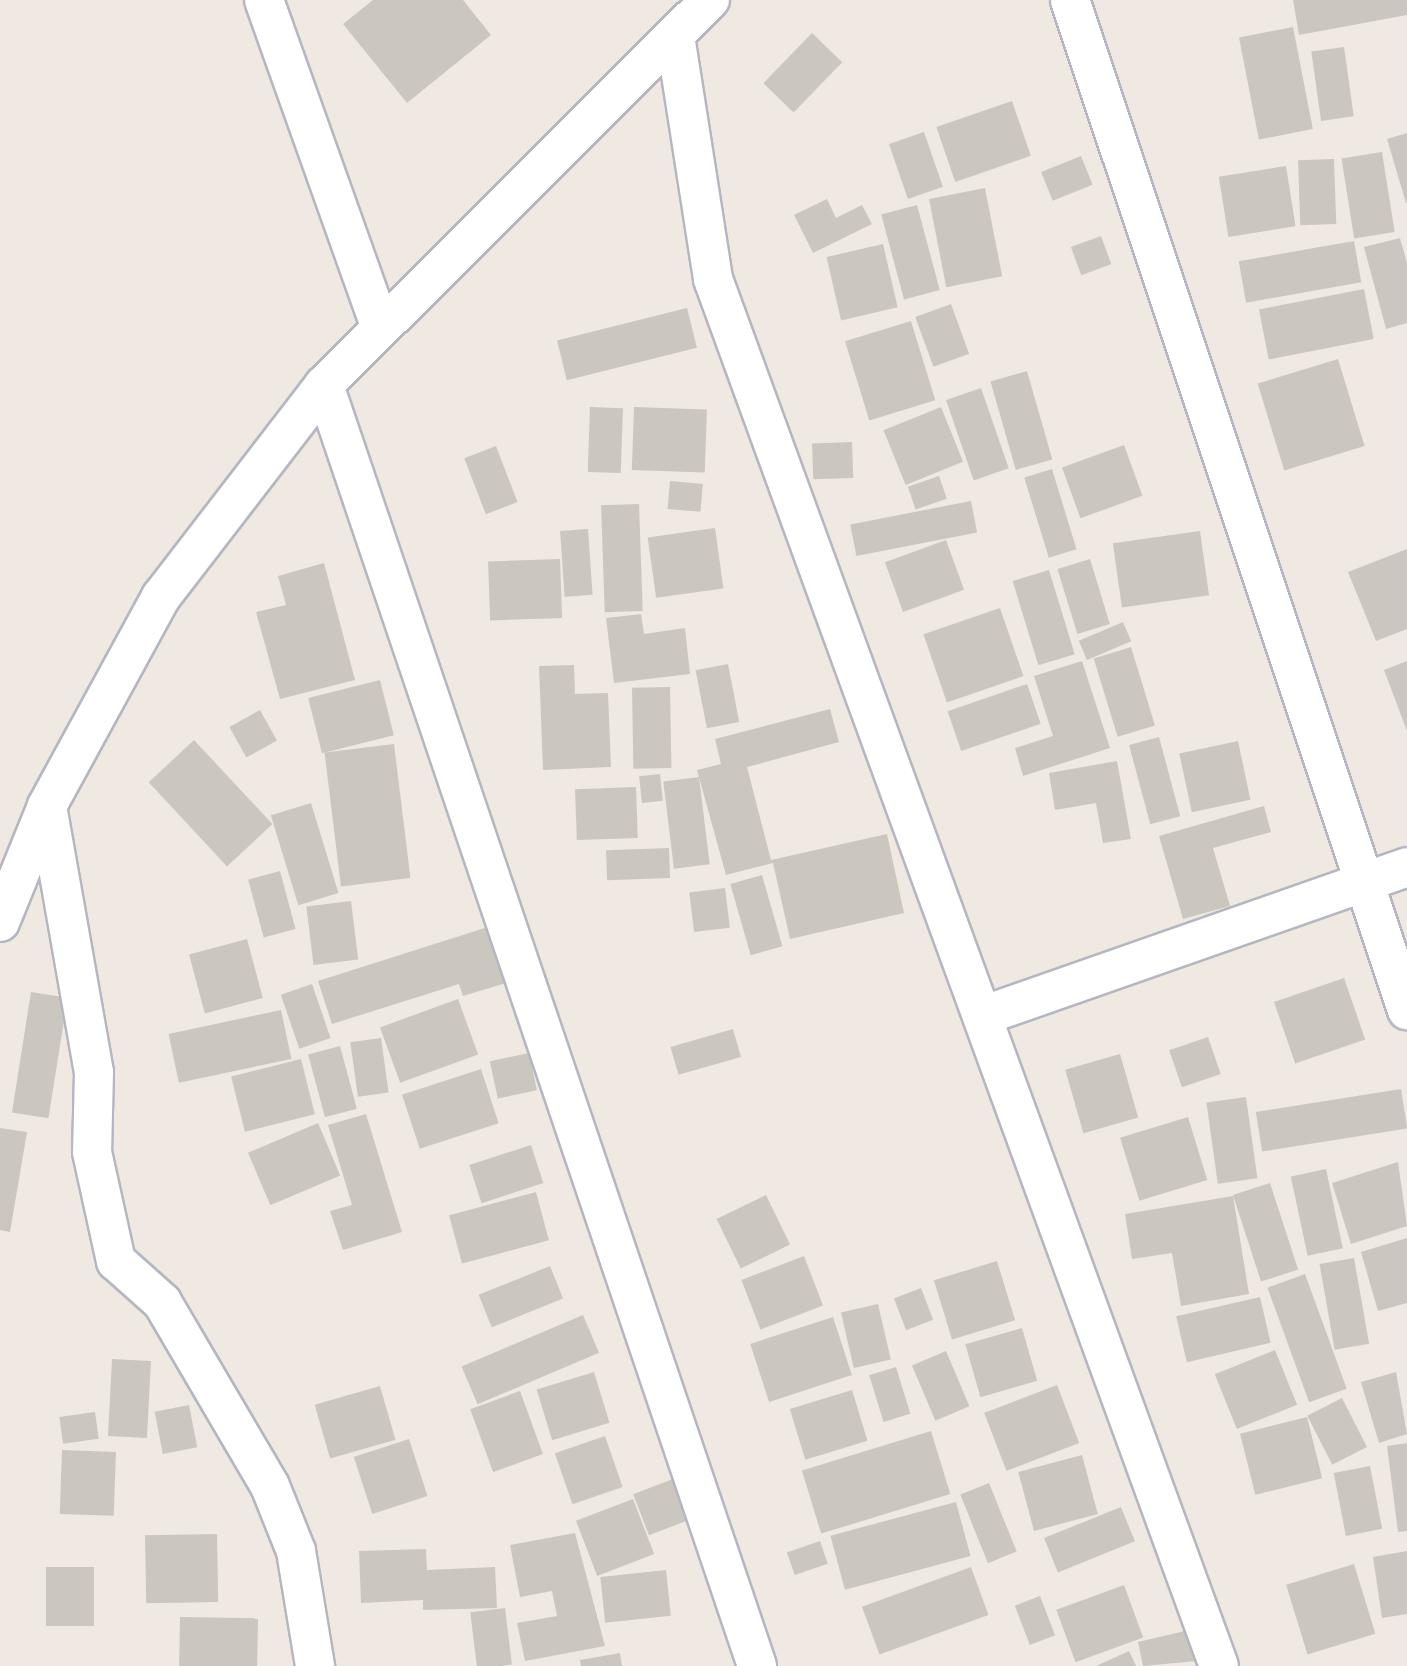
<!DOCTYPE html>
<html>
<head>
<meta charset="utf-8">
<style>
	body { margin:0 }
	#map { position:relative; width:1407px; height:1666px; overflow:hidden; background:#efe9e1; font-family:"Roboto Condensed",sans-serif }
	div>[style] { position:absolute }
	.building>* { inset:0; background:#cbc7bf; transform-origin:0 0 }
	.roads { filter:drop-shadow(2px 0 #b4b7c1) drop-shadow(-2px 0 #b4b7c1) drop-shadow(0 2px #b4b7c1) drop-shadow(0 -2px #b4b7c1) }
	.minor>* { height:38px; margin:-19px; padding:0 19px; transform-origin:19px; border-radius:19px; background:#fff }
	span { translate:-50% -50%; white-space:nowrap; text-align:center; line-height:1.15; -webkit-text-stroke:5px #fff; paint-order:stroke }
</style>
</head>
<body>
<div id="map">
	<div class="building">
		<i style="clip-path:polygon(373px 0,463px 0,491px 35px,407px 103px,343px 24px)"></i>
		<i style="clip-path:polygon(1293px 0,1407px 0,1407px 15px,1299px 35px)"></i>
		<i style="left:1293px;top:27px;width:104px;height:55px;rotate:79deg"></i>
		<i style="left:812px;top:33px;width:42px;height:70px;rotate:44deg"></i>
		<i style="left:1344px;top:47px;width:70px;height:33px;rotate:82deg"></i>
		<i style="left:1012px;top:101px;width:58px;height:80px;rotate:71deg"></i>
		<i style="left:924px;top:132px;width:58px;height:37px;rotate:71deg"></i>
		<i style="clip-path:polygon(1407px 133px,1407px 203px,1406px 203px,1387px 139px)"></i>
		<i style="left:1382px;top:152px;width:81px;height:41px;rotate:81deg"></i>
		<i style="left:1081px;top:156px;width:31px;height:43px;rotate:68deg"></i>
		<i style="left:1334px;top:159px;width:65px;height:36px;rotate:88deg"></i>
		<i style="left:1286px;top:166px;width:61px;height:68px;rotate:81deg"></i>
		<i style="left:985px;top:188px;width:90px;height:57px;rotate:79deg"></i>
		<i style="clip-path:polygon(827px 199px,836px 218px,862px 205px,872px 224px,813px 253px,794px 215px)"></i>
		<i style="left:917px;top:205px;width:88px;height:37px;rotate:75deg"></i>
		<i style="left:1101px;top:236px;width:30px;height:32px;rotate:70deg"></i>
		<i style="clip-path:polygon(1400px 238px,1407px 263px,1407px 323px,1386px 329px,1364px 247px)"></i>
		<i style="left:1354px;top:241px;width:42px;height:117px;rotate:80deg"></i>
		<i style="left:883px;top:244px;width:65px;height:58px;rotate:77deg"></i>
		<i style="left:1364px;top:289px;width:51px;height:107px;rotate:79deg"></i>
		<i style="left:951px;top:304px;width:53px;height:38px;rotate:70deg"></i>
		<i style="left:687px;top:308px;width:41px;height:134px;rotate:76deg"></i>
		<i style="left:911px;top:321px;width:83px;height:69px;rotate:73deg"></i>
		<i style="left:1338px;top:359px;width:91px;height:84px;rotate:73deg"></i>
		<i style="left:1027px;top:371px;width:92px;height:38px;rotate:74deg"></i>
		<i style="left:981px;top:388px;width:85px;height:37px;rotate:71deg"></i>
		<i style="left:590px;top:407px;width:33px;height:65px;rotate:2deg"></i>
		<i style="left:634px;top:407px;width:73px;height:63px;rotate:2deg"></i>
		<i style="left:941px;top:407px;width:59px;height:62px;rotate:68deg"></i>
		<i style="left:852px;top:442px;width:36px;height:40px;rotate:88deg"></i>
		<i style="left:1124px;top:445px;width:54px;height:66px;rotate:70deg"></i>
		<i style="left:496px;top:446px;width:60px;height:34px;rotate:69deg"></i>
		<i style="left:1052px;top:469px;width:84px;height:29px;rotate:73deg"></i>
		<i style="left:939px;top:476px;width:24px;height:33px;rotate:71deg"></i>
		<i style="left:670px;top:481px;width:33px;height:28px;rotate:5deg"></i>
		<i style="left:971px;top:501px;width:32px;height:123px;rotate:79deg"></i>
		<i style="left:639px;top:504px;width:107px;height:38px;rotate:88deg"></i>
		<i style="left:715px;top:528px;width:61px;height:68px;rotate:82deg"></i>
		<i style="left:588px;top:529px;width:66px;height:28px;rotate:86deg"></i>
		<i style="left:1200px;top:531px;width:65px;height:88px;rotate:82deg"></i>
		<i style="left:946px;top:540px;width:53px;height:65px;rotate:70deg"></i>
		<i style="clip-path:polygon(1407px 549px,1407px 629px,1376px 641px,1348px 572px)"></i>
		<i style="left:560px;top:559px;width:59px;height:72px;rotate:88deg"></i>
		<i style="left:1090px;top:559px;width:68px;height:34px;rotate:73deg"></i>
		<i style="clip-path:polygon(324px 563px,355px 680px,280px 699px,256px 612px,286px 605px,278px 576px)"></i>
		<i style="left:1049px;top:570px;width:88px;height:38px;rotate:73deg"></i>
		<i style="left:1000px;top:608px;width:72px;height:81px;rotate:71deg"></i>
		<i style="clip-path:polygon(641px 614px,644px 634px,685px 628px,690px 674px,614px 683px,606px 618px)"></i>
		<i style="left:1123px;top:622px;width:21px;height:48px;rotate:67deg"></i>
		<i style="left:1131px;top:647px;width:82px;height:39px;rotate:73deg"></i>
		<i style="clip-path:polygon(1082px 661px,1110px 748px,1023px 776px,1015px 748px,1053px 736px,1034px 676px)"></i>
		<i style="clip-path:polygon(1407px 661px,1407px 731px,1384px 670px)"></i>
		<i style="left:728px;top:664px;width:59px;height:33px;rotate:79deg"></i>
		<i style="clip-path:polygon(574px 665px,575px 694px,608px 693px,611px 767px,543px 770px,539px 666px)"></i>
		<i style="left:380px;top:680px;width:57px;height:74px;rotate:76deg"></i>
		<i style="left:1027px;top:684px;width:42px;height:84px;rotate:71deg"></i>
		<i style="left:670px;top:687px;width:81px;height:38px;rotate:89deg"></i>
		<i style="clip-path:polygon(830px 709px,839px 742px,747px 767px,771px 860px,887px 834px,904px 913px,790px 939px,773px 863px,726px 875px,697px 770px,721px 764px,715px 739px)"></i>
		<i style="left:260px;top:710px;width:35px;height:35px;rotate:61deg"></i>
		<i style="left:1159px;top:737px;width:82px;height:31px;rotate:75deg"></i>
		<i style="left:194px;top:740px;width:115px;height:62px;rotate:47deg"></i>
		<i style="left:1238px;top:741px;width:60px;height:60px;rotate:78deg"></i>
		<i style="left:394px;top:744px;width:135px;height:70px;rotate:83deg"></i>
		<i style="clip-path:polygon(1117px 761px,1131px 839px,1103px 843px,1096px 803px,1055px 810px,1049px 773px)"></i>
		<i style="left:660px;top:774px;width:27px;height:21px;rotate:84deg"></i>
		<i style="left:699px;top:777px;width:88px;height:36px;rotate:83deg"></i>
		<i style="left:636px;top:787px;width:51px;height:61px;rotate:88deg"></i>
		<i style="left:311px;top:803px;width:94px;height:42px;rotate:73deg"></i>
		<i style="clip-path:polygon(1264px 806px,1271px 832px,1213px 848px,1230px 906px,1183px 919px,1159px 836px)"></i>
		<i style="left:669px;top:848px;width:30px;height:63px;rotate:88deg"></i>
		<i style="left:280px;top:871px;width:60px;height:33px;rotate:75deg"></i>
		<i style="left:762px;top:875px;width:74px;height:33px;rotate:74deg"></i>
		<i style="left:725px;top:888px;width:40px;height:36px;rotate:83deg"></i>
		<i style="left:351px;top:901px;width:59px;height:45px;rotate:83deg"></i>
		<i style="clip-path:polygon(488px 927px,506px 983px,463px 996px,459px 984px,332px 1024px,318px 981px)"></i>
		<i style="left:247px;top:939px;width:61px;height:60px;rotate:75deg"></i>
		<i style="left:1344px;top:978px;width:65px;height:74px;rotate:71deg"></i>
		<i style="left:312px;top:984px;width:57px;height:33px;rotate:71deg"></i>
		<i style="left:31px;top:992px;width:37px;height:122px;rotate:9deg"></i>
		<i style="left:458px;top:999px;width:59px;height:83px;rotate:70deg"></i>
		<i style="left:281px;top:1010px;width:50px;height:115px;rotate:78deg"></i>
		<i style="left:733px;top:1029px;width:29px;height:65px;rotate:74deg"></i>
		<i style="left:1208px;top:1037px;width:39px;height:41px;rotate:71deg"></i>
		<i style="left:381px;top:1038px;width:55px;height:31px;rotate:82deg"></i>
		<i style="left:340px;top:1046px;width:65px;height:33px;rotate:75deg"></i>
		<i style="left:529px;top:1053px;width:38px;height:40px;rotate:78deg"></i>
		<i style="left:1120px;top:1054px;width:66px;height:57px;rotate:74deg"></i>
		<i style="left:301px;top:1059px;width:57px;height:72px;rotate:76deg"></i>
		<i style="left:481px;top:1069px;width:57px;height:83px;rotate:72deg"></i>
		<i style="left:1401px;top:1089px;width:40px;height:147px;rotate:81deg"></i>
		<i style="left:1246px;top:1097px;width:82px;height:40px;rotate:82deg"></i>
		<i style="clip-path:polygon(366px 1114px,402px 1232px,343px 1250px,330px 1211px,352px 1205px,328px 1125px)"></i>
		<i style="left:1188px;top:1117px;width:66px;height:71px;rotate:73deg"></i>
		<i style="left:318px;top:1123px;width:57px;height:76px;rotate:67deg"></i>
		<i style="clip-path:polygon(0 1128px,27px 1132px,10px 1232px,0 1230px)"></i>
		<i style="left:531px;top:1145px;width:40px;height:65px;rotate:72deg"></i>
		<i style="clip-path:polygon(1398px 1162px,1407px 1226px,1351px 1244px,1332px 1183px)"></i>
		<i style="left:1326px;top:1169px;width:81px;height:36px;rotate:78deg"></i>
		<i style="left:1270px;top:1183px;width:91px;height:39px;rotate:72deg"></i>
		<i style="left:536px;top:1192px;width:50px;height:90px;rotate:75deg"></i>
		<i style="left:766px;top:1195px;width:55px;height:55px;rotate:64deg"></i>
		<i style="clip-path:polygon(1233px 1196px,1249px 1294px,1181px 1306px,1172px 1253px,1132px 1259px,1125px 1214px)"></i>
		<i style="clip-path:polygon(1407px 1238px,1407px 1303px,1378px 1311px,1361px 1252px)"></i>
		<i style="left:804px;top:1256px;width:53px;height:67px;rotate:69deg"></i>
		<i style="left:1354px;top:1258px;width:87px;height:35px;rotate:80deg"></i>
		<i style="left:997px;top:1261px;width:62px;height:66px;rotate:73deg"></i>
		<i style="left:550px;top:1266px;width:35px;height:77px;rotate:68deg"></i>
		<i style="left:1305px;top:1274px;width:122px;height:40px;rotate:70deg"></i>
		<i style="left:921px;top:1288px;width:34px;height:29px;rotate:69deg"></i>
		<i style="left:1260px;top:1297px;width:47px;height:86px;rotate:77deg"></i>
		<i style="left:878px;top:1304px;width:57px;height:38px;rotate:77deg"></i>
		<i style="left:583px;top:1315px;width:41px;height:132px;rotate:67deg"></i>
		<i style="left:833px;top:1317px;width:61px;height:87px;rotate:72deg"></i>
		<i style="left:1022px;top:1328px;width:55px;height:59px;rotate:74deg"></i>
		<i style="left:1275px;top:1350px;width:59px;height:65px;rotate:68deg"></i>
		<i style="left:946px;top:1351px;width:60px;height:37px;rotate:67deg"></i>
		<i style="left:112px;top:1359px;width:39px;height:77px;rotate:3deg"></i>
		<i style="left:896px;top:1367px;width:49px;height:28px;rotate:73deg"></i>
		<i style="left:594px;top:1372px;width:53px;height:60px;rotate:73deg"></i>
		<i style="clip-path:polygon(1396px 1372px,1407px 1434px,1379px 1443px,1361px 1382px)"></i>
		<i style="left:1057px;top:1385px;width:62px;height:78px;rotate:69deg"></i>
		<i style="left:380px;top:1386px;width:56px;height:68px;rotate:74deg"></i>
		<i style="left:852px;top:1390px;width:53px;height:65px;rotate:73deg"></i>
		<i style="left:520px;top:1391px;width:67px;height:53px;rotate:70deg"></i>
		<i style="left:1342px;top:1398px;width:55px;height:39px;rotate:63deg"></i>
		<i style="left:189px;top:1405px;width:43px;height:35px;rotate:79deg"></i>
		<i style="left:95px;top:1412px;width:27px;height:36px;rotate:82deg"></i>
		<i style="left:1307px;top:1417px;width:63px;height:69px;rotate:76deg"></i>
		<i style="left:931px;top:1431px;width:66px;height:135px;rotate:73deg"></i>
		<i style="left:605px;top:1436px;width:54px;height:53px;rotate:71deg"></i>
		<i style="left:409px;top:1439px;width:60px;height:58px;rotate:72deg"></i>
		<i style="clip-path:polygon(1407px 1443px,1407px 1531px,1398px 1532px,1387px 1446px)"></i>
		<i style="left:62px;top:1450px;width:54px;height:64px;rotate:2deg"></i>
		<i style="left:1082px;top:1455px;width:61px;height:66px;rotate:75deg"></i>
		<i style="left:1370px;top:1466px;width:64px;height:37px;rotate:79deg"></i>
		<i style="left:678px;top:1477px;width:44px;height:48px;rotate:69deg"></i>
		<i style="left:989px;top:1483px;width:74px;height:31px;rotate:68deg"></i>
		<i style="left:633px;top:1499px;width:59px;height:61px;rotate:69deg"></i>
		<i style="left:956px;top:1502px;width:56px;height:130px;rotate:75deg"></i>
		<i style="left:1121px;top:1507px;width:37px;height:83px;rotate:68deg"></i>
		<i style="clip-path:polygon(575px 1533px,605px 1646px,525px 1661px,517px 1623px,557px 1616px,552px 1591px,520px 1597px,510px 1545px)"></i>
		<i style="left:217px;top:1534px;width:68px;height:72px;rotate:89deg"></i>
		<i style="left:820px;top:1541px;width:24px;height:35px;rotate:71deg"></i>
		<i style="clip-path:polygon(426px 1549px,427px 1570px,495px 1567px,497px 1608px,423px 1610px,423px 1600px,361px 1603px,359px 1551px)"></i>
		<i style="clip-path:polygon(1407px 1551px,1407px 1614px,1382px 1618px,1373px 1557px)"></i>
		<i style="left:1354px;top:1564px;width:73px;height:71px;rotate:73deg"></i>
		<i style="left:46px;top:1567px;width:48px;height:59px"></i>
		<i style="left:971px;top:1567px;width:51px;height:116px;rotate:70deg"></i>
		<i style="left:666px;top:1570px;width:46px;height:66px;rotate:84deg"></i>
		<i style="left:1124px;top:1585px;width:56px;height:72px;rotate:70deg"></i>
		<i style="left:1040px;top:1596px;width:42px;height:27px;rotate:69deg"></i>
		<i style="left:505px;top:1608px;width:57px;height:35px;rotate:83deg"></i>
		<i style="left:180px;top:1617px;width:78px;height:49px;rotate:1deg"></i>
		<i style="clip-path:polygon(1189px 1630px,1197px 1661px,1143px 1666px,1138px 1642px)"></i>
		<i style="clip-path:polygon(1129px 1651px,1136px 1666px,1096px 1666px)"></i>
		<i style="clip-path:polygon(620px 1653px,622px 1666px,581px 1666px,580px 1660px)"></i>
	</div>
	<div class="roads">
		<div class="minor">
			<i style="left:264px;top:0;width:346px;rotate:70.4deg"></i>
			<i style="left:1070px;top:0;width:1065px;rotate:71.55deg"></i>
			<i style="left:675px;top:36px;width:246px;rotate:81.1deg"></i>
			<i style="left:713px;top:279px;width:1476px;rotate:69.96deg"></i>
			<i style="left:324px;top:385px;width:1352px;rotate:71.32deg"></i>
			<i style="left:47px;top:806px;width:270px;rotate:80deg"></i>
			<i style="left:94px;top:1072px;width:80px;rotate:91.4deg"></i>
			<i style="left:92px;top:1152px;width:112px;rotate:77.6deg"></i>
			<i style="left:116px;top:1261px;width:62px;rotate:41.7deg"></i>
			<i style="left:162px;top:1302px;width:213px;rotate:59.6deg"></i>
			<i style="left:270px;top:1486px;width:70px;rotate:68.2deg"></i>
			<i style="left:296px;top:1551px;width:117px;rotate:80.6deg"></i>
			<i style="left:0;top:922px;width:125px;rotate:-67.9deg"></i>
			<i style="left:47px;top:806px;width:238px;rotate:-61.4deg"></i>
			<i style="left:161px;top:597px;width:267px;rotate:-52.4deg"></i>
			<i style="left:324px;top:385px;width:545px;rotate:-44.93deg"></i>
			<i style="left:985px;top:1015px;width:447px;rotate:-19.3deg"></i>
		</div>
	</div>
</div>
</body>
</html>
